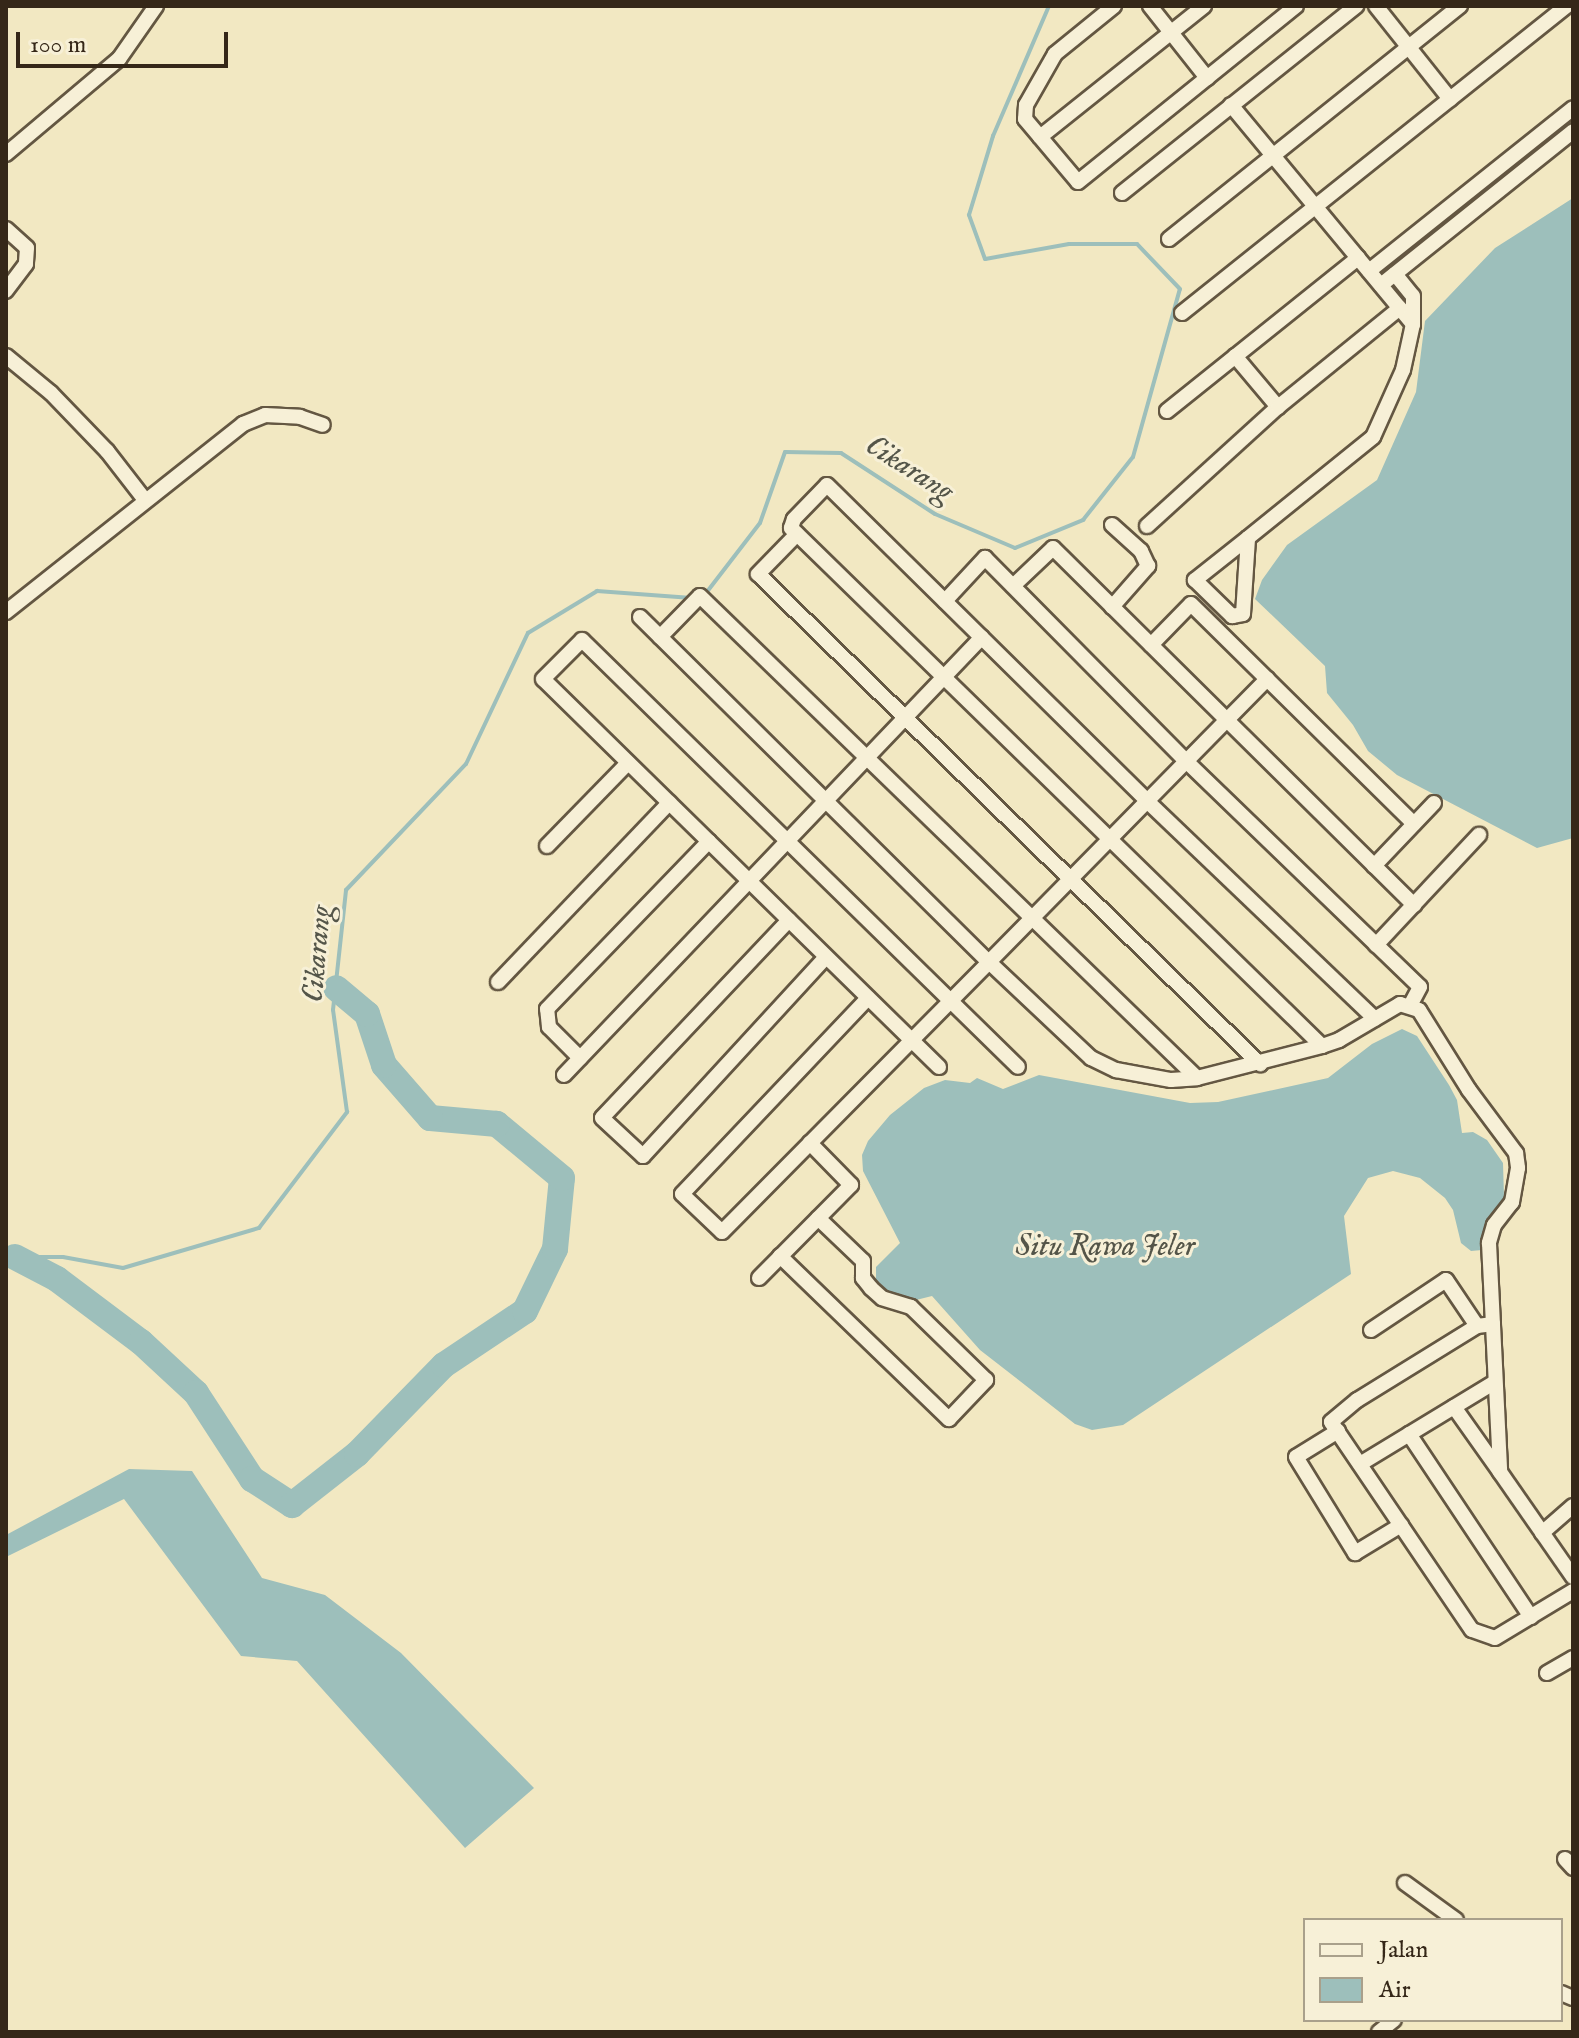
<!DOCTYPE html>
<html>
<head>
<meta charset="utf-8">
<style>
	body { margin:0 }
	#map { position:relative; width:1579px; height:2038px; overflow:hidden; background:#f2e8c2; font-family:"IM FELL English",serif }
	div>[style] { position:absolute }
	.water>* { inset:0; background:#9dbfbb }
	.stream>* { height:4px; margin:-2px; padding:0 2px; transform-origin:2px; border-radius:2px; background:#9dbfbb }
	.river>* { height:26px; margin:-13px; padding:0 13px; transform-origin:13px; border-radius:13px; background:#9dbfbb }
	.roads { filter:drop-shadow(2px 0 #645742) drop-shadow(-2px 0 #645742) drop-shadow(0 2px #645742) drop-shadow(0 -2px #645742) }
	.minor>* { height:14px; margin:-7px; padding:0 7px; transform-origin:7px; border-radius:7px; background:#f7f0d7 }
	span { translate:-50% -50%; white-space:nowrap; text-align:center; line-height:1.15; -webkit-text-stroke:6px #f7f0d7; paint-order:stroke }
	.water-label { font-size:30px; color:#545549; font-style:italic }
	.frame { position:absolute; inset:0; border:8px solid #352718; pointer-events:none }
	.legend { position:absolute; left:1303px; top:1918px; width:260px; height:104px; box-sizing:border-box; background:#f7f0d7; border:2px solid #a9a08b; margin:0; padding:10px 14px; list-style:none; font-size:24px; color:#352718 }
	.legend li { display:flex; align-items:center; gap:16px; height:40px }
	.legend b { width:40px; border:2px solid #a9a08b }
	.scale { position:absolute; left:16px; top:32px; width:212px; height:36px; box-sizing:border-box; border:4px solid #352718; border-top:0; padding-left:10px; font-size:24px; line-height:28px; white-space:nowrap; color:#352718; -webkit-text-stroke:6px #f7f0d7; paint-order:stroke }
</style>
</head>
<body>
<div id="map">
	<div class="water">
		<i style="clip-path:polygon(1573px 198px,1573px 838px,1537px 848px,1397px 775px,1368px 751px,1353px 725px,1327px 693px,1325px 666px,1255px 599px,1262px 580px,1287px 545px,1377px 480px,1416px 392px,1425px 321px,1495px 248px)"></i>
		<i style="clip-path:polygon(1402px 1029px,1417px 1036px,1449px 1085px,1457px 1100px,1462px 1133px,1473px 1132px,1487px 1140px,1503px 1163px,1504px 1197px,1496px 1226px,1482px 1250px,1471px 1251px,1461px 1243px,1453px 1210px,1445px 1198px,1420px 1178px,1393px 1171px,1368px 1178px,1344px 1216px,1351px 1274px,1123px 1425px,1092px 1430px,1075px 1424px,980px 1350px,932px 1296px,904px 1303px,876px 1283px,876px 1267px,900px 1243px,863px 1171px,862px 1155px,868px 1141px,890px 1115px,924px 1088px,945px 1080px,970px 1083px,977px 1078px,1003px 1089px,1039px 1075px,1190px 1103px,1218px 1102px,1328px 1078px,1372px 1044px)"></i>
		<i style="clip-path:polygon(129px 1469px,192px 1471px,262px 1578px,325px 1595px,401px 1653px,534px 1788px,465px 1848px,297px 1661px,241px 1656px,124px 1499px,6px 1557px,6px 1535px)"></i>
	</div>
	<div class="stream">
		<i style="left:703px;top:597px;width:93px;rotate:-52.4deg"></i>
		<i style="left:760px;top:523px;width:75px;rotate:-70.6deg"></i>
		<i style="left:785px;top:452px;width:56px;rotate:1deg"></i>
		<i style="left:841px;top:453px;width:112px;rotate:33deg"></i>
		<i style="left:935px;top:514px;width:87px;rotate:23deg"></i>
		<i style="left:1015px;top:548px;width:74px;rotate:-22.4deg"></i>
		<i style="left:1083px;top:520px;width:80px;rotate:-51.6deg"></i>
		<i style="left:1133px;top:457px;width:174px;rotate:-74.4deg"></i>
		<i style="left:1180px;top:289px;width:62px;rotate:-133.7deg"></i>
		<i style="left:1137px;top:244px;width:68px;rotate:180deg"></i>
		<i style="left:1069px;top:244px;width:85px;rotate:169.9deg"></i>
		<i style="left:985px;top:259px;width:47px;rotate:-110deg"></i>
		<i style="left:969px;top:215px;width:83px;rotate:-73.1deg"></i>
		<i style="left:993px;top:136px;width:142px;rotate:-66.7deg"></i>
		<i style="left:6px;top:1254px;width:9px;rotate:18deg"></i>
		<i style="left:15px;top:1257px;width:48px"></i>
		<i style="left:63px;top:1257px;width:61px;rotate:10.4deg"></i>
		<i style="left:123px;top:1268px;width:142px;rotate:-16.4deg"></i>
		<i style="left:259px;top:1228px;width:146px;rotate:-52.8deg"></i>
		<i style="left:347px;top:1112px;width:103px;rotate:-97.8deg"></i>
		<i style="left:333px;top:1010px;width:121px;rotate:-83.8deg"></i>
		<i style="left:346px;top:890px;width:174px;rotate:-46.4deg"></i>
		<i style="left:466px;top:764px;width:145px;rotate:-64.7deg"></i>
		<i style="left:528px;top:633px;width:81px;rotate:-31.3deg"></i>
		<i style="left:597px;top:591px;width:95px;rotate:4.2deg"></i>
	</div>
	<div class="river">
		<i style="left:15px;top:1257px;width:47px;rotate:27.6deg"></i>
		<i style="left:57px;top:1279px;width:105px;rotate:36.9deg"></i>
		<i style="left:141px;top:1342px;width:75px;rotate:42.8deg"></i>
		<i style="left:196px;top:1393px;width:103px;rotate:56.9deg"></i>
		<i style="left:252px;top:1479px;width:48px;rotate:33deg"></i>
		<i style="left:292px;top:1505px;width:83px;rotate:-38.1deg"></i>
		<i style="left:357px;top:1454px;width:124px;rotate:-45.7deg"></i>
		<i style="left:444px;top:1365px;width:97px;rotate:-33.7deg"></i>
		<i style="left:525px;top:1311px;width:69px;rotate:-64.2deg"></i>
		<i style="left:555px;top:1249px;width:71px;rotate:-84.4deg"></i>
		<i style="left:562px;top:1178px;width:85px;rotate:-140.3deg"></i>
		<i style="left:497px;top:1124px;width:67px;rotate:-174.9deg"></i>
		<i style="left:430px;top:1118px;width:70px;rotate:-131deg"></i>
		<i style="left:384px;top:1065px;width:54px;rotate:-108.4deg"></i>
		<i style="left:367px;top:1014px;width:40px;rotate:-140deg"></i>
	</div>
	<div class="roads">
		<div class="minor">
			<i style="left:1114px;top:6px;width:76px;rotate:140.9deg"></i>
			<i style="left:1055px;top:54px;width:59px;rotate:119.6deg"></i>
			<i style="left:1026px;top:105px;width:14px;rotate:94deg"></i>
			<i style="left:1025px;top:119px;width:82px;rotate:49.9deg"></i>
			<i style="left:1078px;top:182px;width:280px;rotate:-38.9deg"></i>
			<i style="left:1150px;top:6px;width:92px;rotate:51.6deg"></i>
			<i style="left:1376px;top:6px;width:119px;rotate:51.5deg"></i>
			<i style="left:1231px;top:105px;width:285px;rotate:50.3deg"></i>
			<i style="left:1413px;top:324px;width:47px;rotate:102.3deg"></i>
			<i style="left:1403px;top:370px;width:73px;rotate:114.1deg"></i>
			<i style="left:1373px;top:437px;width:161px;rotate:141.1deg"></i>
			<i style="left:1248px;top:538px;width:68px;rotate:141.6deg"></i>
			<i style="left:1195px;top:580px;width:52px;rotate:44.2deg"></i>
			<i style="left:1232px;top:616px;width:11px;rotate:-10deg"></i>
			<i style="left:1243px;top:614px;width:76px;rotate:-86.2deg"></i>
			<i style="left:1040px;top:137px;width:210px;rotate:-38.6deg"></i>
			<i style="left:6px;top:154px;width:148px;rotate:-40.1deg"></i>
			<i style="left:119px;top:59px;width:65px;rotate:-55.1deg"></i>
			<i style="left:1122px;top:193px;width:300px;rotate:-38.6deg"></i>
			<i style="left:6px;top:229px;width:28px;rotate:42deg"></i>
			<i style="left:27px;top:248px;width:16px;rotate:94deg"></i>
			<i style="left:26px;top:264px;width:34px;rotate:127deg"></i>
			<i style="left:1169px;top:239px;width:373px;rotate:-38.7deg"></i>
			<i style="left:1369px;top:271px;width:261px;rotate:-38.6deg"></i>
			<i style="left:1395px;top:274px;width:28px;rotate:51deg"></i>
			<i style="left:1413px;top:296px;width:28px;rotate:90deg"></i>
			<i style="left:1381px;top:285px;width:246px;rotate:-38.7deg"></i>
			<i style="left:1182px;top:313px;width:492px;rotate:-38.6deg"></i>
			<i style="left:6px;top:356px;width:58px;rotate:39.4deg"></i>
			<i style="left:51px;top:393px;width:81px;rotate:46deg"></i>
			<i style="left:107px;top:451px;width:62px;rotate:52.2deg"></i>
			<i style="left:1235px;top:356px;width:67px;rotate:49.9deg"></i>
			<i style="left:1167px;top:411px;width:245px;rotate:-38.7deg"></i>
			<i style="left:1147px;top:526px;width:177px;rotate:-42.3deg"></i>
			<i style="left:1278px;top:407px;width:157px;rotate:-39.1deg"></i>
			<i style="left:797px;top:534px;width:56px;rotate:134.3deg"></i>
			<i style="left:758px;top:574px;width:702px;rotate:44.31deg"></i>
			<i style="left:1013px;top:586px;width:55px;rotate:-43.5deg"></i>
			<i style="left:1053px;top:548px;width:508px;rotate:44.68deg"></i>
			<i style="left:945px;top:601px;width:59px;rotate:-47.1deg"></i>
			<i style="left:985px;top:558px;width:286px;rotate:45.3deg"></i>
			<i style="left:1186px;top:761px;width:325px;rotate:44deg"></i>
			<i style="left:1420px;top:987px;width:21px;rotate:118deg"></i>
			<i style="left:1112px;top:607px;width:55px;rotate:-48.7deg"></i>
			<i style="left:1148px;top:566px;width:17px;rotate:-115deg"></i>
			<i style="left:1141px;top:551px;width:39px;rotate:-138deg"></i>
			<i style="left:6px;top:612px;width:303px;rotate:-38.4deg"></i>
			<i style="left:243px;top:424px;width:24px;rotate:-22deg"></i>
			<i style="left:265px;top:415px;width:35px;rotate:3deg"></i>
			<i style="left:300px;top:417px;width:24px;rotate:19deg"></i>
			<i style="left:640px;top:617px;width:491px;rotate:44.7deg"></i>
			<i style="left:989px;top:962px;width:397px;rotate:-45.5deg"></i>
			<i style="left:660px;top:637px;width:57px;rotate:-45.7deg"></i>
			<i style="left:700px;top:596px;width:692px;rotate:44.12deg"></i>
			<i style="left:1151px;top:645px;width:57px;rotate:-45.7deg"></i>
			<i style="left:1191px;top:604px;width:313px;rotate:44.6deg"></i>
			<i style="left:547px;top:846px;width:116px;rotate:-45.7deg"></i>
			<i style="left:1374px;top:866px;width:87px;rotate:-46.4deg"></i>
			<i style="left:789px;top:920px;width:272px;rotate:133.4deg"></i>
			<i style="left:602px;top:1118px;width:56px;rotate:42.8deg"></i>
			<i style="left:643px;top:1156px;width:270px;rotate:-47.4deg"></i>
			<i style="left:1376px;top:945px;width:151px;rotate:-46.9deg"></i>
			<i style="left:498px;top:982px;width:248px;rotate:-46.3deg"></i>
			<i style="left:868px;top:998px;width:270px;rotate:133.5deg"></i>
			<i style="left:682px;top:1194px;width:55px;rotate:43.5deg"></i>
			<i style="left:722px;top:1232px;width:380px;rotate:-45.3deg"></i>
			<i style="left:989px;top:962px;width:140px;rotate:43.3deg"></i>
			<i style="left:1091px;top:1058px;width:28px;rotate:26deg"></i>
			<i style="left:1116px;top:1070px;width:56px;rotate:10.3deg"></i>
			<i style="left:1171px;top:1080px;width:26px;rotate:-4deg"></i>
			<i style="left:1197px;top:1078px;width:129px;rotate:-14.4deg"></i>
			<i style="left:1322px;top:1046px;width:18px;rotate:-19deg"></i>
			<i style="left:1339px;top:1040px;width:71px;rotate:-30.5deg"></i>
			<i style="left:1400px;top:1004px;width:20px;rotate:18deg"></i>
			<i style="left:1419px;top:1010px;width:94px;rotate:58deg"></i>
			<i style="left:1469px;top:1090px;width:79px;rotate:53.3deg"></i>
			<i style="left:1516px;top:1153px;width:15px;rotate:82deg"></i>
			<i style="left:1518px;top:1168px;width:35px;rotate:100deg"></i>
			<i style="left:1512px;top:1202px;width:29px;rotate:128deg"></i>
			<i style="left:1494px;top:1225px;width:19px;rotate:106deg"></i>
			<i style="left:1489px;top:1243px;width:229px;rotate:87.2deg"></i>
			<i style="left:1500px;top:1472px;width:128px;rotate:55.2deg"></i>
			<i style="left:1322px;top:1046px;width:742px;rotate:-135.71deg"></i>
			<i style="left:791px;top:528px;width:9px;rotate:-72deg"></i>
			<i style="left:794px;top:519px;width:47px;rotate:-45.9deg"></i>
			<i style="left:827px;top:485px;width:450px;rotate:44.6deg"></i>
			<i style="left:1147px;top:801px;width:315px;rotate:43.7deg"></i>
			<i style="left:580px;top:1058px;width:44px;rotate:-135deg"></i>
			<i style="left:549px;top:1027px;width:18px;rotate:-96deg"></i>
			<i style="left:547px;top:1009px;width:233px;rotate:-46deg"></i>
			<i style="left:939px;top:1067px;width:554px;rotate:-135.58deg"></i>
			<i style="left:543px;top:679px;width:55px;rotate:-45deg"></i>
			<i style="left:582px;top:640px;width:610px;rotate:44.4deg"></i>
			<i style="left:564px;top:1075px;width:605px;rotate:-46.34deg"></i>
			<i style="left:780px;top:1256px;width:235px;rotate:44deg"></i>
			<i style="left:949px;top:1419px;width:54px;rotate:-46.5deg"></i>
			<i style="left:986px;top:1380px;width:105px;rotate:-135.8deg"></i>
			<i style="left:911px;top:1307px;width:30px;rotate:-163deg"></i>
			<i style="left:882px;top:1298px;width:15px;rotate:-138deg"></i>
			<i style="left:871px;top:1288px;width:13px;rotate:-129deg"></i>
			<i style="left:863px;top:1278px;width:17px;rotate:-90deg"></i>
			<i style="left:863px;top:1261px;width:62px;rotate:-136.3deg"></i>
			<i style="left:759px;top:1278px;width:131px;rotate:-45.3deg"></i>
			<i style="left:851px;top:1185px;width:59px;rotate:-134.3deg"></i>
			<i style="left:1493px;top:1324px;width:16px;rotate:173deg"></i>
			<i style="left:1477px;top:1326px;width:141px;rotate:148.3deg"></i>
			<i style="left:1357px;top:1400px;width:34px;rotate:140deg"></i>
			<i style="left:1331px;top:1422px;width:251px;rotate:55.9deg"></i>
			<i style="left:1472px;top:1630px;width:24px;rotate:19deg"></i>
			<i style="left:1495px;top:1638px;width:91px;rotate:-31.1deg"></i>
			<i style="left:1371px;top:1330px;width:90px;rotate:-33.7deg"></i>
			<i style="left:1446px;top:1280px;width:55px;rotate:56deg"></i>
			<i style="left:1454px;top:1407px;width:80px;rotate:54.7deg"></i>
			<i style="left:1338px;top:1431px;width:49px;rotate:148.2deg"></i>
			<i style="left:1296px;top:1457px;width:113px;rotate:58.4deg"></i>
			<i style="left:1355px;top:1553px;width:54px;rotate:-31.3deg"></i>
			<i style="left:1409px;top:1434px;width:220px;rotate:56.3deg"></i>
			<i style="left:1360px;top:1464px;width:158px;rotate:-31.3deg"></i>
			<i style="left:1542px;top:1533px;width:41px;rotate:-41.1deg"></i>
			<i style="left:1547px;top:1673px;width:30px;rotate:-30deg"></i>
			<i style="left:1565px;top:1859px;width:12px;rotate:48deg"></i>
			<i style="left:1405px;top:1883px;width:63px;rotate:36deg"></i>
			<i style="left:1561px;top:1993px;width:13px;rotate:23deg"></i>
			<i style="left:1379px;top:2032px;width:19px;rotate:-39deg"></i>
		</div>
	</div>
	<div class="water-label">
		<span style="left:909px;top:469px;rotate:32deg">Cikarang</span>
		<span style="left:318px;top:954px;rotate:-85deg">Cikarang</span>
		<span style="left:1105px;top:1247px">Situ Rawa Jeler</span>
	</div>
	<div class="frame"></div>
	<ul class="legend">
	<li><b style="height:10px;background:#f7f0d7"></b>Jalan</li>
	<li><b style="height:22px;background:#9dbfbb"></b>Air</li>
	</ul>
	<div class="scale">100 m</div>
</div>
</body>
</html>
